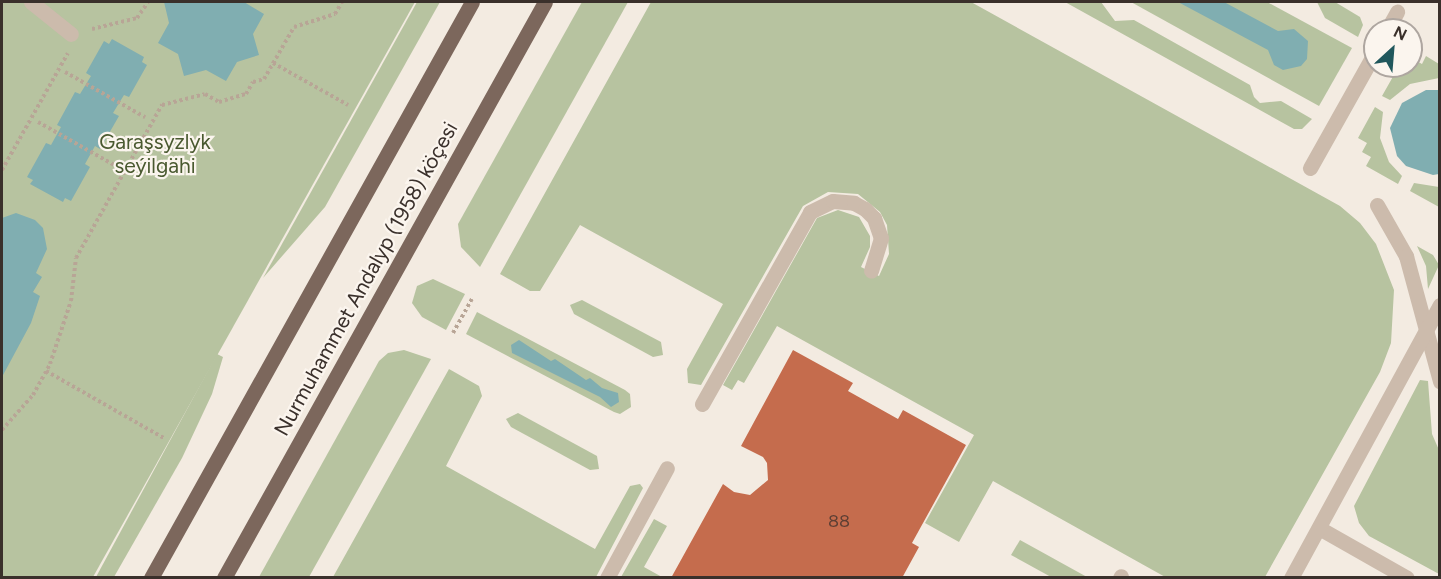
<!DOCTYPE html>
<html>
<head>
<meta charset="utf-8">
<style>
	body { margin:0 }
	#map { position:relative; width:1441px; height:579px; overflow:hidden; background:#f3ebe1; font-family:Figtree,sans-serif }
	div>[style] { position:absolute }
	.green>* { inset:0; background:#b7c3a0 }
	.water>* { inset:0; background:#80aeb1 }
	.building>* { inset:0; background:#c56c4d }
	.path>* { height:4px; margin-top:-2px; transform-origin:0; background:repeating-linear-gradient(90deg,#b8a596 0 3px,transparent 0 6px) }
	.minor>* { height:15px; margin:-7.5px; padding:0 7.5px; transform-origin:7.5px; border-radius:7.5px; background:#ccbbac }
	.major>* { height:15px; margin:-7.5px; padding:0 7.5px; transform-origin:7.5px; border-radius:7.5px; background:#7c675c }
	span { translate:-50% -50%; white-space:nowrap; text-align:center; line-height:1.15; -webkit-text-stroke:4.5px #fbf5ee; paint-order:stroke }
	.number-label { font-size:18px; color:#5d3f34 }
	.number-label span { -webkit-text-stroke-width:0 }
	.park-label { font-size:21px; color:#49592f }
	.street-label { font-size:21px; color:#3a302b }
	.frame { position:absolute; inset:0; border:3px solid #3a302b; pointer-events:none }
	.north { position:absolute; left:1363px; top:18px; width:60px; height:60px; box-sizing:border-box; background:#fbf5ee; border:2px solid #aea6a0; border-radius:50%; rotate:26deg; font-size:16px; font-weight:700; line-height:24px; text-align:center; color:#3a302b }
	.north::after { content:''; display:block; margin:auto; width:21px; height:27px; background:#20575c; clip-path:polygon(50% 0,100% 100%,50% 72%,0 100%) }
</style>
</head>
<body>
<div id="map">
	<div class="green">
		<i style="clip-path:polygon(2px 2px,415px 2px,93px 577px,2px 577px)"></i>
		<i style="clip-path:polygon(417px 2px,440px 2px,325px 207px,263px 278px)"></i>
		<i style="clip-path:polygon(582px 2px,628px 2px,480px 267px,461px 247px,458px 224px)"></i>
		<i style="clip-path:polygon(651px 2px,971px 2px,1340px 206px,1360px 223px,1376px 244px,1394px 290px,1391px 343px,1380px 372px,1265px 577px,1167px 578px,993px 481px,959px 542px,925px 523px,974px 435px,777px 326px,744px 383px,738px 380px,732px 390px,723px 385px,817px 218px,838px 210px,859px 217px,870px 236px,870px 247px,861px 267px,879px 276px,889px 254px,887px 225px,880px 212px,858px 194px,828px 192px,803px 206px,701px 385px,688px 383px,687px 369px,723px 304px,580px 225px,540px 291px,530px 291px,500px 274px)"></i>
		<i style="clip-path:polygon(1065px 2px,1101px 2px,1115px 21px,1134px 20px,1250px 85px,1254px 97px,1260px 103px,1281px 101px,1312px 119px,1302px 129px,1294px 129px)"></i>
		<i style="clip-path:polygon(1131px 2px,1267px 2px,1352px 48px,1319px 106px)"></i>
		<i style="clip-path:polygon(1317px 2px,1335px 2px,1360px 17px,1363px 25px,1358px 37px,1325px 18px)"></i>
		<i style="clip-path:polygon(1426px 56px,1439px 64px,1439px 78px,1410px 84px,1390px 100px,1382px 96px,1399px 66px,1408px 68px,1413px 59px,1422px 64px)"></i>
		<i style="clip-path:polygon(1375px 107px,1383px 112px,1380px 138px,1389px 162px,1402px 176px,1398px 184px,1366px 166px,1371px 157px,1362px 152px,1367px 143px,1358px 138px)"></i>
		<i style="clip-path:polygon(1414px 183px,1439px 187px,1439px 207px,1410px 191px)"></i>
		<i style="clip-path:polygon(1417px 246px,1433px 255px,1439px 265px,1428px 289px,1426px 266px)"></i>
		<i style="clip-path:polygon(433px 279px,465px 294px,446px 330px,422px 317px,412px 303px,417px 286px)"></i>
		<i style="clip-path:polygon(582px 300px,661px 342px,663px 355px,653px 357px,574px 314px,570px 305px)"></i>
		<i style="clip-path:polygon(477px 312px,625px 390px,630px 394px,631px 407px,620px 414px,614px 412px,466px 334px)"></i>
		<i style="clip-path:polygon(404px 350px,431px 359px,309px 577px,259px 577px,379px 361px,388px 353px)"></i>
		<i style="clip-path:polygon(217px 354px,223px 357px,212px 394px,182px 458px,114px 577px,96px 577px)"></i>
		<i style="clip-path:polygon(449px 369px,479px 386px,482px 396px,446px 466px,595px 549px,630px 486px,640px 484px,643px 488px,596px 577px,333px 577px)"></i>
		<i style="clip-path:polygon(1420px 380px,1428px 381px,1432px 434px,1439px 450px,1439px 574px,1369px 536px,1359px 523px,1354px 506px)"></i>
		<i style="clip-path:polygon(518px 413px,597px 456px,599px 469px,590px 470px,511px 427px,506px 419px)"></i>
		<i style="clip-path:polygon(654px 519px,667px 526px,644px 567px,662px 577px,621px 577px)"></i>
		<i style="clip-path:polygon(1020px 540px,1087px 577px,1051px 577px,1011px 555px)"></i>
	</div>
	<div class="water">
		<i style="clip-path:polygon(164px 2px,244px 2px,264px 14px,253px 34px,259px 55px,237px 62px,226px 81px,206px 70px,184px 76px,178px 54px,158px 43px,169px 23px)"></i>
		<i style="clip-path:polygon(1178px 2px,1224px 2px,1278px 31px,1294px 29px,1308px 41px,1307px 59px,1301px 66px,1283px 70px,1274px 65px,1268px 50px)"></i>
		<i style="clip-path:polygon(112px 39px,144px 57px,142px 62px,147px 65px,129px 97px,124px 95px,113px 113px,119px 116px,100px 149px,95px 146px,85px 164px,90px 167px,71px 201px,65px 198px,63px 202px,30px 184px,33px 180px,27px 177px,46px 143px,51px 145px,61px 127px,57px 125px,75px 92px,80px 94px,91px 76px,86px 73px,104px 41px,109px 44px)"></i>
		<i style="clip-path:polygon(1426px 90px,1439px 90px,1439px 174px,1433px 175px,1406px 166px,1397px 156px,1390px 128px,1402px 103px)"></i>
		<i style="clip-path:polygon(16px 213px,35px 220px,43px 228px,47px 249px,36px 273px,42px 277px,33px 292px,40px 296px,31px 323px,2px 377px,2px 218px)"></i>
		<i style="clip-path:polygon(519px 340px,551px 361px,555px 359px,586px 380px,590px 378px,602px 388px,618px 393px,619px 402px,611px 407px,600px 397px,512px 353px,511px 345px)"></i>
	</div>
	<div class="building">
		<i style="clip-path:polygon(793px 350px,853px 383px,848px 391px,898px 419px,903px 410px,966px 445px,912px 543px,919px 547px,902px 578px,671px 578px,723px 484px,734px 492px,750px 495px,768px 480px,767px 463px,763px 457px,741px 446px)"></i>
	</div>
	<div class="path">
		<i style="left:92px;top:29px;width:46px;rotate:-13.7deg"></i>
		<i style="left:137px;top:18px;width:19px;rotate:-55deg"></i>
		<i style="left:273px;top:63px;width:86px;rotate:29.2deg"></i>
		<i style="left:65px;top:72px;width:92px;rotate:29.4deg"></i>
		<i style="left:38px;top:122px;width:92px;rotate:29.4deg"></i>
		<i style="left:2px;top:170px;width:134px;rotate:-60.6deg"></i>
		<i style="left:453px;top:333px;width:39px;rotate:-61deg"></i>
		<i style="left:46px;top:371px;width:136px;rotate:29.6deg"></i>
		<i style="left:2px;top:430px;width:47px;rotate:-48.5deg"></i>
		<i style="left:33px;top:395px;width:35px;rotate:-61deg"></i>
		<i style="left:50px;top:364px;width:66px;rotate:-71.6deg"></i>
		<i style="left:71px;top:301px;width:43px;rotate:-83.4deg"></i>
		<i style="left:76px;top:258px;width:176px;rotate:-60.7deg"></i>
		<i style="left:162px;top:105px;width:44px;rotate:-14.3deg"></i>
		<i style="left:205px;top:94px;width:16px;rotate:30deg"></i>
		<i style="left:219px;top:102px;width:28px;rotate:-17deg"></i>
		<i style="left:246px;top:94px;width:14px;rotate:-60deg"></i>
		<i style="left:253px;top:82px;width:11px;rotate:-15deg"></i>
		<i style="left:264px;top:79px;width:60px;rotate:-60deg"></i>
		<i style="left:294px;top:27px;width:43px;rotate:-17.6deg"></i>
		<i style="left:335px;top:14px;width:14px;rotate:-60deg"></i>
	</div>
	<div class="minor">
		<i style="left:31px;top:2px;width:51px;rotate:38.7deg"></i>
		<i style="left:1387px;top:30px;width:21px;rotate:-61deg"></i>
		<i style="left:1310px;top:168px;width:133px;rotate:-60.7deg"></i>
		<i style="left:1377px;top:205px;width:59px;rotate:60.4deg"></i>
		<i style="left:1406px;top:256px;width:130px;rotate:74.8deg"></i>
		<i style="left:702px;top:404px;width:220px;rotate:-60.6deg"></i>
		<i style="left:810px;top:212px;width:25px;rotate:-26deg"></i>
		<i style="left:833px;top:201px;width:21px;rotate:5deg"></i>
		<i style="left:854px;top:203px;width:13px;rotate:29deg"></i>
		<i style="left:865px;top:209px;width:13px;rotate:45deg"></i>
		<i style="left:874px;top:218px;width:21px;rotate:71deg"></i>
		<i style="left:881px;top:238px;width:34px;rotate:107deg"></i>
		<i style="left:1319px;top:528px;width:101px;rotate:29.6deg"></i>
		<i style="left:607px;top:578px;width:125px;rotate:-61.4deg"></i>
		<i style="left:1120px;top:578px;width:2px;rotate:-63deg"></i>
		<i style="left:1291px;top:578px;width:311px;rotate:-61.4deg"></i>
	</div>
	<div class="major">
		<i style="left:151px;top:578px;width:659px;rotate:-60.87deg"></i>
		<i style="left:224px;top:578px;width:659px;rotate:-60.87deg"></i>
	</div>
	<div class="number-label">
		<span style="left:839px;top:521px">88</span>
	</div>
	<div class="park-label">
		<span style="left:155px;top:154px">Garaşsyzlyk<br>seýilgähi</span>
	</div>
	<div class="street-label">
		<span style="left:366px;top:279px;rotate:-61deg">Nurmuhammet Andalyp (1958) köçesi</span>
	</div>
	<div class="frame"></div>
	<div class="north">N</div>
</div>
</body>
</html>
